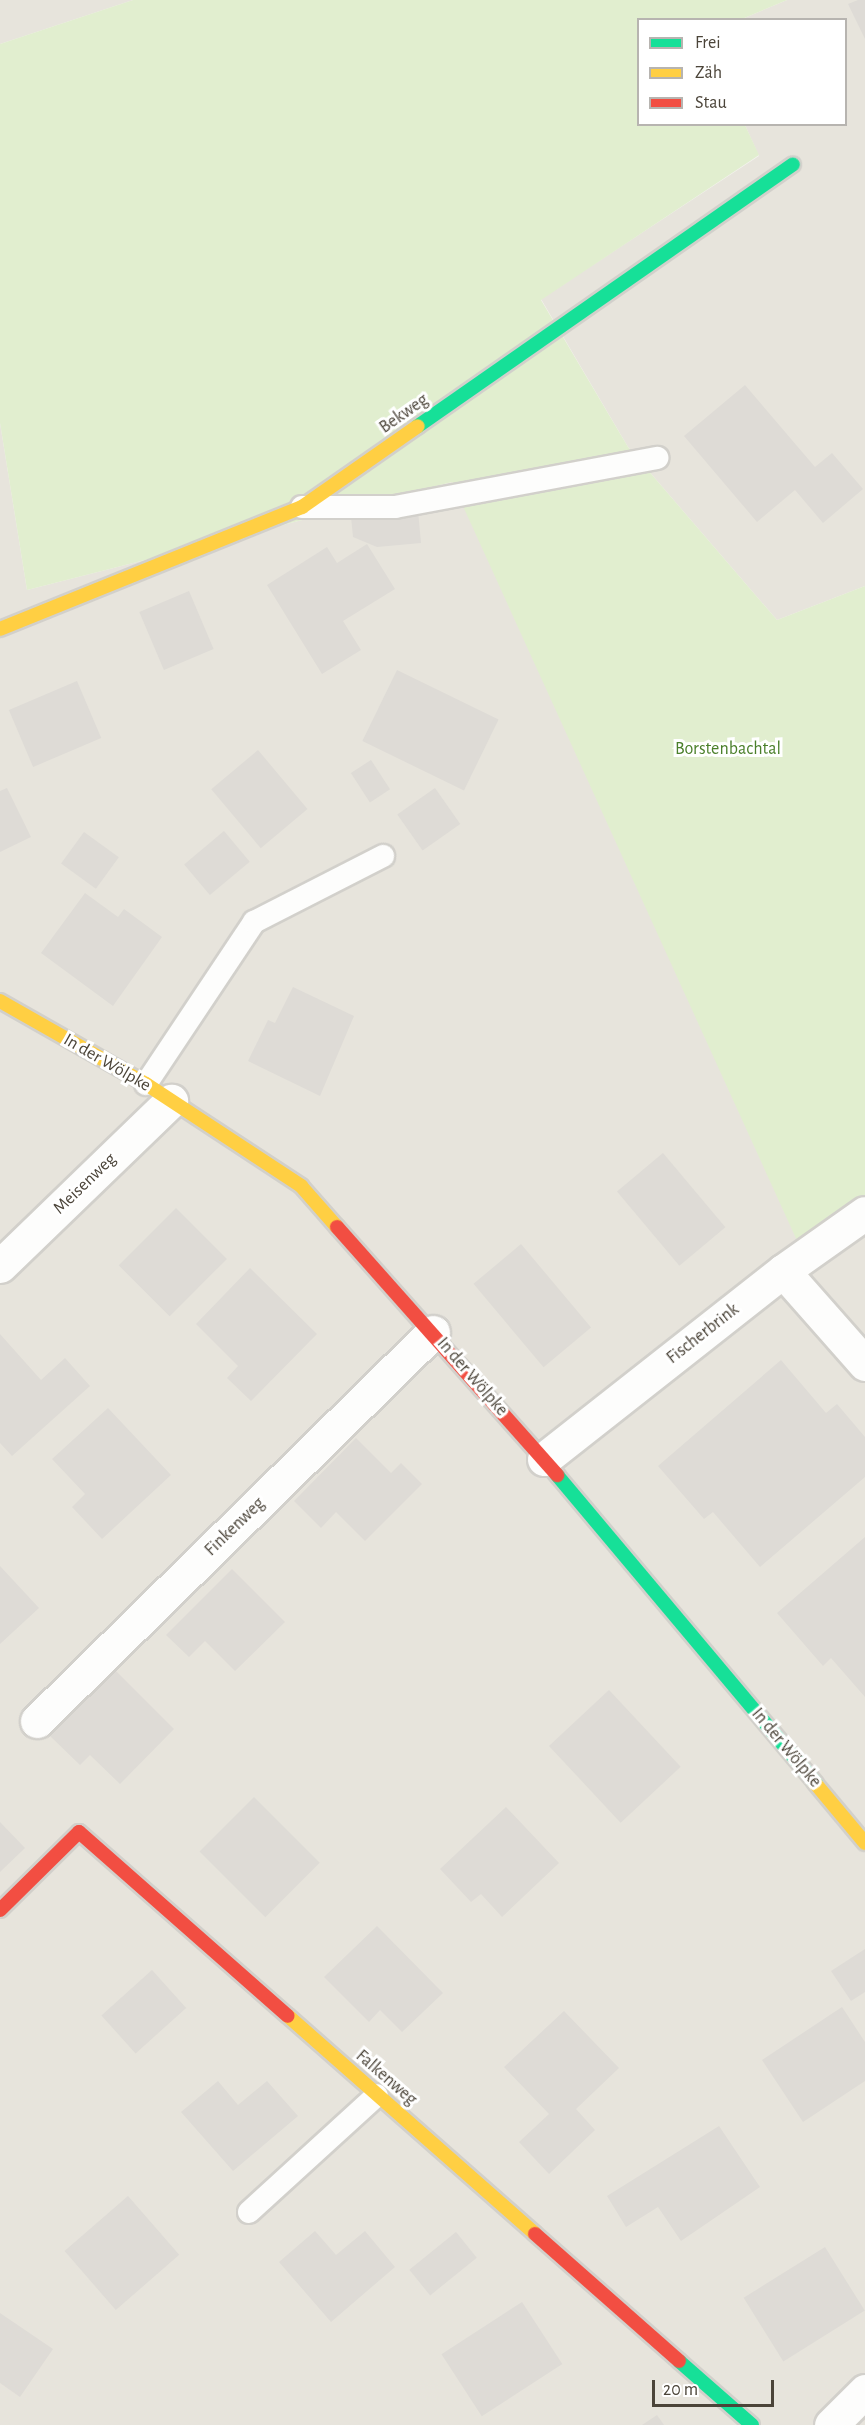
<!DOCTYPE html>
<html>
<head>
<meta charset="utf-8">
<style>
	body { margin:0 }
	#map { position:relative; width:865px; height:2425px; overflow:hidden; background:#f4f2ee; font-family:"Alegreya Sans",sans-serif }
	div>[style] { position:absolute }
	.residential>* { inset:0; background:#e7e4dc }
	.green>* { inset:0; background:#e1eecf }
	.building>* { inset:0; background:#dedbd6; transform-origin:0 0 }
	.roads { filter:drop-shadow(2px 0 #d2d0cb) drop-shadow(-2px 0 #d2d0cb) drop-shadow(0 2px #d2d0cb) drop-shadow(0 -2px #d2d0cb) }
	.lane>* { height:22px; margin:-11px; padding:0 11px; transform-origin:11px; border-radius:11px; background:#fdfdfc }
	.street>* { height:33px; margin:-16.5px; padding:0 16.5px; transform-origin:16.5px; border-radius:16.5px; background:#fdfdfc }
	.fast>* { height:14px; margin:-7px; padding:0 7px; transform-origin:7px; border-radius:7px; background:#16e098 }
	.slow>* { height:14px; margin:-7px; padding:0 7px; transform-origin:7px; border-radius:7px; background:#ffcf43 }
	.jam>* { height:14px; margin:-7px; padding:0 7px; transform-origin:7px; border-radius:7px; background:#f24e42 }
	span { translate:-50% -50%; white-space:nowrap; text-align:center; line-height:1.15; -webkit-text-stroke:6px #fff; paint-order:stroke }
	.street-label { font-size:18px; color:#4b4439 }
	.park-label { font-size:18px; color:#4a7f2a }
	.legend { position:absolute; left:637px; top:18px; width:210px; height:108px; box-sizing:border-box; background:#fff; border:2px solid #b7b4b0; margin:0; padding:8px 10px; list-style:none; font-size:18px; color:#4b4439 }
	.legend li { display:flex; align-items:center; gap:12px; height:30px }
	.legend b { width:30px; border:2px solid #b7b4b0 }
	.scale { position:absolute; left:652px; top:2380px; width:122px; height:27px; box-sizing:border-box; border:3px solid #4b4439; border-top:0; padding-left:8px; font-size:18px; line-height:21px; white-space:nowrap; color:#4b4439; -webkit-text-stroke:4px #fff; paint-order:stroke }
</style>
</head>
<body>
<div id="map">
	<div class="residential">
		<i style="clip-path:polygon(0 0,133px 0,0 44px)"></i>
		<i style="clip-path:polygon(787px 0,865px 0,865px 586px,777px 620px,628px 447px,541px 299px,759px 156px,745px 125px,846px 124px,846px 20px,742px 19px)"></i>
		<i style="clip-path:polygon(0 423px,27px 590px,452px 482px,865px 1200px,865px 2425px,0 2425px)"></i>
	</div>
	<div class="green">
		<i style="clip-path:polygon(133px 0,787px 0,742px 19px,638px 20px,638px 124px,745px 125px,759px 155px,541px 300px,628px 447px,777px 620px,865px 586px,865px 1200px,799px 1245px,452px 482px,27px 590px,0 423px,0 44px)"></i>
	</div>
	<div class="building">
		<i style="clip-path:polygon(858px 0,865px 0,865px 39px,848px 4px)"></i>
		<i style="clip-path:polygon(745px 385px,815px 467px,832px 453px,863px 489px,823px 523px,795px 490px,757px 522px,684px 436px)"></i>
		<i style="clip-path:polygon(418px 511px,421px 543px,377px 547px,353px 537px,351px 517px)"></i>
		<i style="clip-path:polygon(367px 544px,395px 589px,343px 621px,361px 650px,322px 674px,267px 585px,327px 547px,337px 563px)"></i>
		<i style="left:189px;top:591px;width:63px;height:54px;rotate:67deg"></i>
		<i style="left:397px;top:670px;width:113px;height:79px;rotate:26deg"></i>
		<i style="left:77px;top:681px;width:62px;height:74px;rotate:67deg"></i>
		<i style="left:258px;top:750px;width:77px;height:61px;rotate:50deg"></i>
		<i style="left:371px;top:760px;width:35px;height:24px;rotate:57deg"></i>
		<i style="clip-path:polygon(7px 788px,31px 837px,0 852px,0 791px)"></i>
		<i style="left:435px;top:788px;width:44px;height:46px;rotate:55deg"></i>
		<i style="left:224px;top:831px;width:40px;height:52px;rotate:50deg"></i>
		<i style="left:84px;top:832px;width:43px;height:39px;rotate:36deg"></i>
		<i style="clip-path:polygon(85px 893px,118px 917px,124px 909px,162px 937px,113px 1006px,41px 953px)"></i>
		<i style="clip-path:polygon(293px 987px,354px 1016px,320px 1096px,248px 1061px,268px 1020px,275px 1023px)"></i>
		<i style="left:663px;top:1153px;width:97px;height:60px;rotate:50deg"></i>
		<i style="left:176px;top:1208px;width:72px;height:81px;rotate:45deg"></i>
		<i style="left:521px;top:1244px;width:109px;height:62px;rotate:50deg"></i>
		<i style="clip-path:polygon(250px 1268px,317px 1334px,251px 1401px,227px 1378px,238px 1366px,196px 1324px)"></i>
		<i style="clip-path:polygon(0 1334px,41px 1380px,65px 1358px,90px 1386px,12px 1456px,0 1443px)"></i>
		<i style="clip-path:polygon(781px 1360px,826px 1413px,837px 1404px,865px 1437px,865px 1477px,760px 1567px,713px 1512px,704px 1519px,658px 1466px)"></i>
		<i style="clip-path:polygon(108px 1408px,171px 1475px,102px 1539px,72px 1507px,85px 1494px,52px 1459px)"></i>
		<i style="clip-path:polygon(356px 1438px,391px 1473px,401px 1463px,422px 1484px,365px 1541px,336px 1512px,321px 1528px,294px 1501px)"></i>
		<i style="clip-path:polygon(865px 1537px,865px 1697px,831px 1658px,823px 1666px,777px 1613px)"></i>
		<i style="clip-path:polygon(0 1566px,39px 1608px,0 1644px)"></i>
		<i style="clip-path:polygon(232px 1569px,285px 1622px,235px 1671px,205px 1641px,189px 1657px,166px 1635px)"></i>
		<i style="clip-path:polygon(114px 1669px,174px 1729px,120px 1784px,90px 1755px,80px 1765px,49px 1735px)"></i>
		<i style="left:609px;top:1690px;width:105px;height:82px;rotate:47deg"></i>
		<i style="left:254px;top:1797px;width:93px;height:77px;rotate:45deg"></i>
		<i style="clip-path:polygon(506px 1807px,559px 1863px,502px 1917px,481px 1894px,471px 1902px,440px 1869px)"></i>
		<i style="clip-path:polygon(0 1822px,25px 1848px,0 1872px)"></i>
		<i style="clip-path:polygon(377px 1926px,443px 1993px,402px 2032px,380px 2010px,369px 2022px,324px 1977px)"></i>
		<i style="clip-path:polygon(865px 1949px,865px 1992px,851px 2001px,831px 1971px)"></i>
		<i style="left:152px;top:1970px;width:51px;height:68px;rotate:48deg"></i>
		<i style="clip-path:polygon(842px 2007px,865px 2042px,865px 2081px,803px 2122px,762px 2060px)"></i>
		<i style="clip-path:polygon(564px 2011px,619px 2068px,576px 2109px,595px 2130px,549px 2174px,519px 2142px,549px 2114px,504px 2067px)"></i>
		<i style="clip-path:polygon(218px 2081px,238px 2105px,267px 2081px,298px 2116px,233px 2171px,181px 2112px)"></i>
		<i style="clip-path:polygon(719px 2126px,760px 2187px,681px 2241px,658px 2207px,626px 2227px,607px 2196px)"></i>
		<i style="left:128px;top:2196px;width:78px;height:84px;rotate:49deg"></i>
		<i style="clip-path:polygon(315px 2231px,336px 2255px,365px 2231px,395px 2267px,331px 2322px,279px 2262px)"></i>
		<i style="left:456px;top:2232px;width:33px;height:60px;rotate:51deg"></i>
		<i style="left:825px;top:2247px;width:75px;height:96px;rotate:58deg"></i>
		<i style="left:522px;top:2302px;width:74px;height:96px;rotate:57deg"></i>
		<i style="clip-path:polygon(0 2313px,53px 2349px,20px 2397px,0 2383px)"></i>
		<i style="clip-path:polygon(657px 2415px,664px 2425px,642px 2425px)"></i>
	</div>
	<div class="roads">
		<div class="lane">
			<i style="left:302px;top:507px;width:93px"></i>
			<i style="left:395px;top:507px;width:267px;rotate:-10.6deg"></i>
			<i style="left:146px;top:1084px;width:195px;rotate:-56.3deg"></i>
			<i style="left:254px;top:922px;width:145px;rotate:-27.1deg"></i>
			<i style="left:249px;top:2212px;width:173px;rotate:-42.4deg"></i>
		</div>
		<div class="street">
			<i style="left:0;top:1266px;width:238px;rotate:-44deg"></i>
			<i style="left:783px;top:1271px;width:124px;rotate:48.6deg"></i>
			<i style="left:544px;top:1459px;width:304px;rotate:-38.2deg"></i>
			<i style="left:783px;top:1271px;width:100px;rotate:-35.3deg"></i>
			<i style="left:37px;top:1721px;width:555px;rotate:-44.49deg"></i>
			<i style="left:831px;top:2425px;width:48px;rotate:-45deg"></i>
		</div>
		<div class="fast">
			<i style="left:418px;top:426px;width:457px;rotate:-34.9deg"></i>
			<i style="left:557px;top:1475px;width:402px;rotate:50deg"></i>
			<i style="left:679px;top:2361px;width:97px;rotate:41.2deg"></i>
		</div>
		<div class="slow">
			<i style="left:0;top:629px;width:326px;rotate:-22deg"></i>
			<i style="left:302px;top:507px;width:141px;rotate:-34.9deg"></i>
			<i style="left:0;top:1001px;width:168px;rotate:29.6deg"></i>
			<i style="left:146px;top:1084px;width:186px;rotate:33.3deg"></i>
			<i style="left:301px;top:1186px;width:55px;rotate:48.7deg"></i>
			<i style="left:815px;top:1783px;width:78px;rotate:50.2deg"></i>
			<i style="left:288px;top:2016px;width:329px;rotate:41.4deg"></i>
		</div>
		<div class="jam">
			<i style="left:337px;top:1227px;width:332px;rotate:48.4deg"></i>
			<i style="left:0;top:1910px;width:111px;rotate:-44.6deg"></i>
			<i style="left:79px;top:1832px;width:278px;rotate:41.4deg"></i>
			<i style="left:535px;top:2234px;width:192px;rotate:41.4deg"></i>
		</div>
	</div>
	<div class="street-label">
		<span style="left:404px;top:414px;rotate:-35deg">Bekweg</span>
		<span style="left:107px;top:1063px;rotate:30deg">In der Wölpke</span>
		<span style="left:85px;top:1184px;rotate:-44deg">Meisenweg</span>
		<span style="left:703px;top:1334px;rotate:-38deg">Fischerbrink</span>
		<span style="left:472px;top:1377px;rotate:49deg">In der Wölpke</span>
		<span style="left:235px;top:1527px;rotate:-44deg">Finkenweg</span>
		<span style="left:786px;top:1748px;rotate:50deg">In der Wölpke</span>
		<span style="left:386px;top:2078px;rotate:41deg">Falkenweg</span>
	</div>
	<div class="park-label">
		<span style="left:728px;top:749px">Borstenbachtal</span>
	</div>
	<ul class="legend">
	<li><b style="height:8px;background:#16e098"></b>Frei</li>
	<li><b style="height:8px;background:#ffcf43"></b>Zäh</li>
	<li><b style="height:8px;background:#f24e42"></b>Stau</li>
	</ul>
	<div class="scale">20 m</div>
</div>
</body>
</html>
